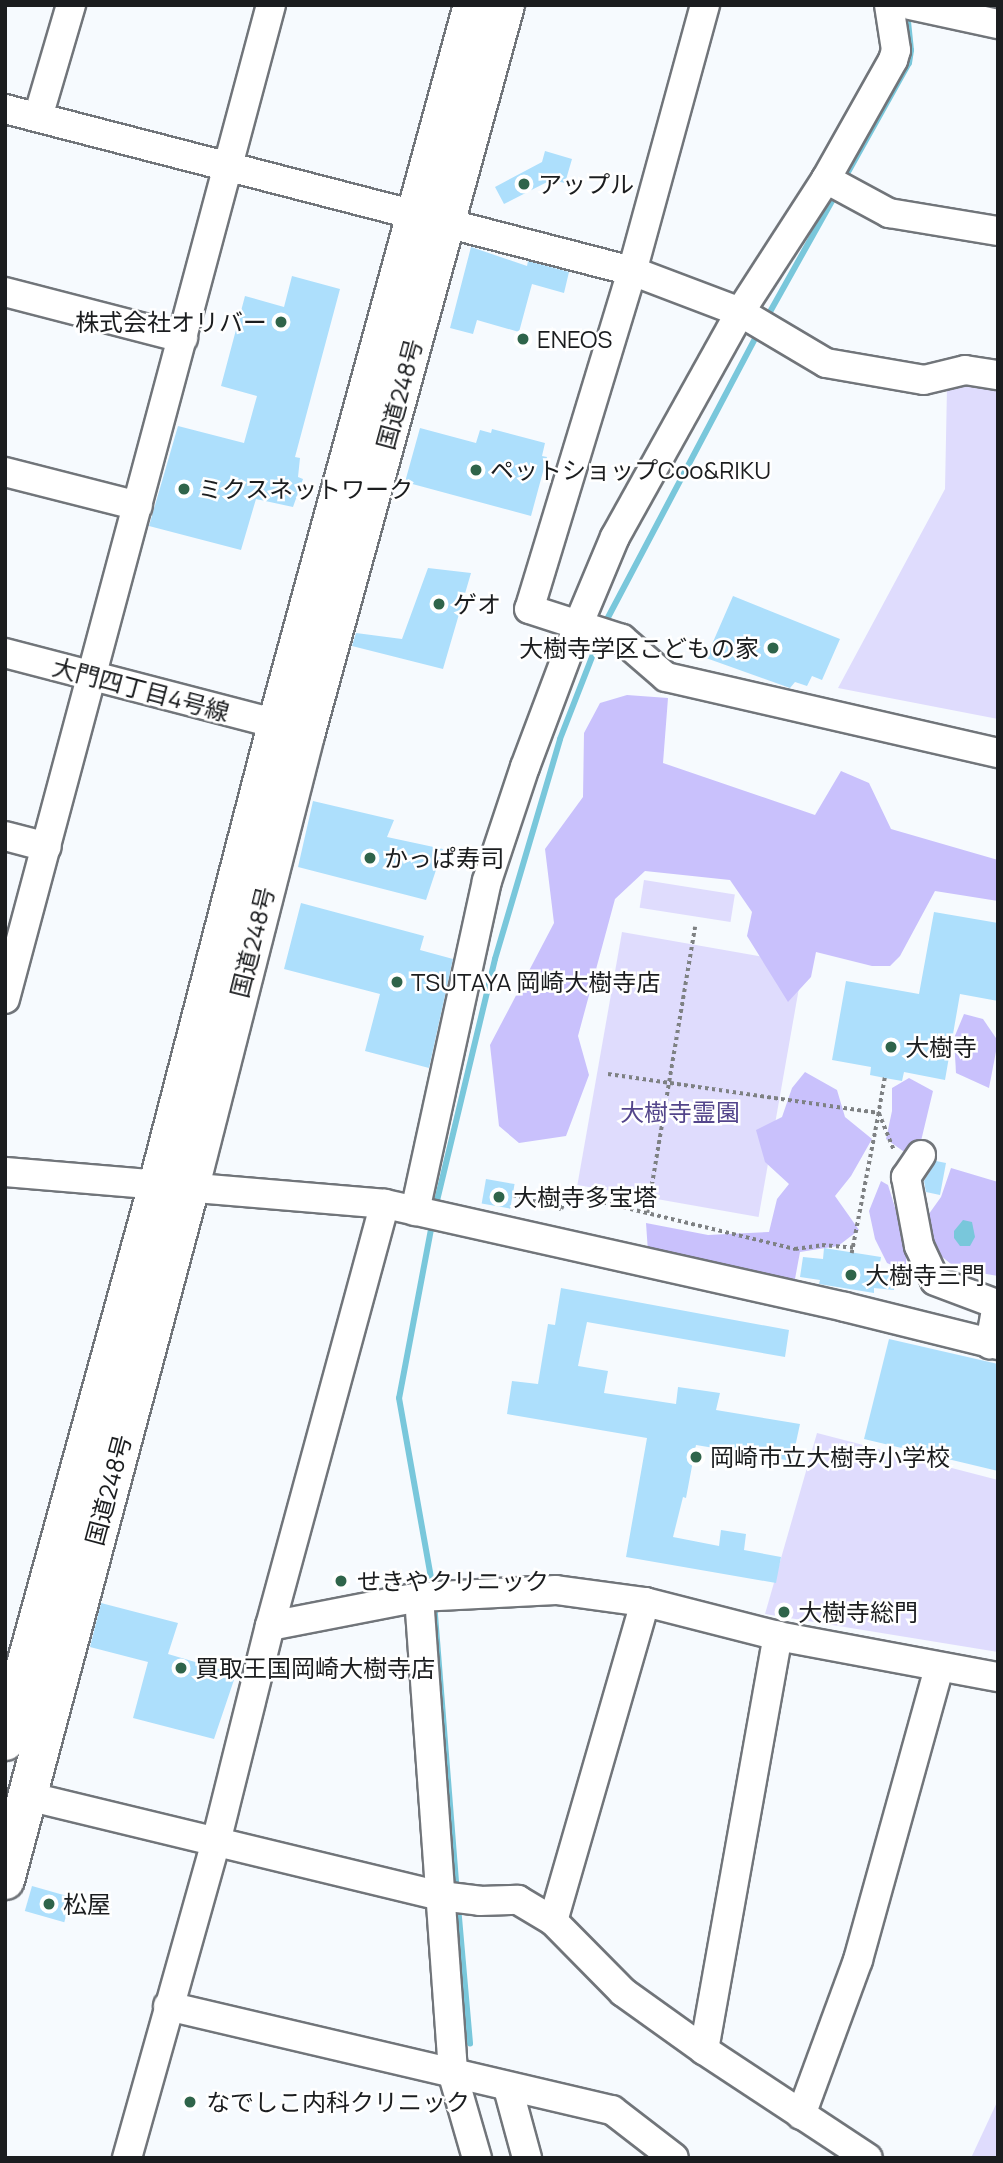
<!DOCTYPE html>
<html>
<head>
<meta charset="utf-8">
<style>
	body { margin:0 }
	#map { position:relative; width:1003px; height:2163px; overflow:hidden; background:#f6fafe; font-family:Manrope,"Noto Sans JP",sans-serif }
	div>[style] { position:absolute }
	.green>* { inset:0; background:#dfdcfd; transform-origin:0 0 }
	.forest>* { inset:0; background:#c9c1fc }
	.water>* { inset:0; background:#79c7db }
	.stream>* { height:6px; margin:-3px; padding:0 3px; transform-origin:3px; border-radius:3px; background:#79c7db }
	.building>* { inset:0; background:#addffc; transform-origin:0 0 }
	.path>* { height:3.5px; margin-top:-1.75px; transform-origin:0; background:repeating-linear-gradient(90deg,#7e8183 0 3.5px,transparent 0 7px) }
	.roads { filter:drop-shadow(2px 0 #71757a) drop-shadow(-2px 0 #71757a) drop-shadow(0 2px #71757a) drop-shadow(0 -2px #71757a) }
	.minor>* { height:28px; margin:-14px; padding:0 14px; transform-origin:14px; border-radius:14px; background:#fff }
	.highway>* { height:38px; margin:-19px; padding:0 19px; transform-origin:19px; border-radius:19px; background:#fff }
	.dots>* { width:19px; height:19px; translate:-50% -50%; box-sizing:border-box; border:4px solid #fff; border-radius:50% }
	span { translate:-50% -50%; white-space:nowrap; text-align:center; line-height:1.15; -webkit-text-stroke:5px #fff; paint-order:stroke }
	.poi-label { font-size:24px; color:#1b1d1f }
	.left { translate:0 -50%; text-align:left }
	.right { translate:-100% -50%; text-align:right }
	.street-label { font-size:24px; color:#1b1d1f }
	.park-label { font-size:24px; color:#53458b }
	.frame { position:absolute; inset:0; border:7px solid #1b1d1f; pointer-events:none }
</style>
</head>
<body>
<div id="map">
	<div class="green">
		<i style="clip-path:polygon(974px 382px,998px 385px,998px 719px,838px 688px,945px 489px,947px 387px)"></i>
		<i style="left:644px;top:880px;width:92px;height:28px;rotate:9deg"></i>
		<i style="left:622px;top:932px;width:184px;height:257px;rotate:10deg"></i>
		<i style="clip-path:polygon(817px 1433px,998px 1480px,998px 1652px,765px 1614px)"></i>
		<i style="clip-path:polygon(998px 2100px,998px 2158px,971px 2158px)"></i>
	</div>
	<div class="forest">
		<i style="clip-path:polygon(627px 695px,668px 698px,663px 763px,815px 815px,841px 771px,869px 783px,891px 829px,998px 860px,998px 901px,935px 891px,900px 956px,890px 966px,872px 966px,816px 952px,811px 977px,788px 1002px,747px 936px,752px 912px,730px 880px,645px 871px,615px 899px,578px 1036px,589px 1075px,566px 1136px,519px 1143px,499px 1126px,490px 1045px,554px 923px,545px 849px,583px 797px,584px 733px,600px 703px)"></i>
		<i style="clip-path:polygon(964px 1014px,983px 1019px,998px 1041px,989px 1088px,956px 1073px,954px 1038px)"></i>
		<i style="clip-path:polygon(805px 1072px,837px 1090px,845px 1117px,872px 1139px,851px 1176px,835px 1196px,859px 1230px,838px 1246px,800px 1252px,795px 1279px,734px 1273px,648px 1252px,646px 1223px,708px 1235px,769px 1232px,777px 1199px,789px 1184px,765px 1162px,756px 1130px,782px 1117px,792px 1088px)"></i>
		<i style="clip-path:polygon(909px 1078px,933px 1091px,921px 1141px,910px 1156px,886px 1139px,892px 1111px,892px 1088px)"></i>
		<i style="clip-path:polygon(951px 1168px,998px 1182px,998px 1276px,957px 1269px,935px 1251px,926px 1218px,941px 1197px)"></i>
		<i style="clip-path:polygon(881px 1181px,888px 1185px,897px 1214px,907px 1233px,906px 1265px,898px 1268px,887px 1263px,875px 1239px,869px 1211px)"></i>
	</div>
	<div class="water">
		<i style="clip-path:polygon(963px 1220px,972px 1222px,975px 1237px,970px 1246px,960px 1246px,954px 1238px,954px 1231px)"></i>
	</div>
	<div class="stream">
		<i style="left:843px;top:181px;width:135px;rotate:-60.8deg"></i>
		<i style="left:909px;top:63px;width:13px;rotate:-81deg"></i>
		<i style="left:911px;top:50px;width:39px;rotate:-96deg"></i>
		<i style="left:766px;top:319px;width:143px;rotate:-60.8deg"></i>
		<i style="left:604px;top:625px;width:332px;rotate:-62.2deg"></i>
		<i style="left:435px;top:1209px;width:257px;rotate:-76.5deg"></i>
		<i style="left:495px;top:959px;width:229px;rotate:-73.5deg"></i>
		<i style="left:560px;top:739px;width:107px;rotate:-68.7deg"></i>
		<i style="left:432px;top:1224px;width:177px;rotate:100.7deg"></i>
		<i style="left:399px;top:1398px;width:193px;rotate:79.9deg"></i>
		<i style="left:434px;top:1602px;width:291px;rotate:85.5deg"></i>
		<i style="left:458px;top:1906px;width:138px;rotate:85deg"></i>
	</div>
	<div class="building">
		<i style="clip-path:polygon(545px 151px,572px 159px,565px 183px,551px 180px,504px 204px,495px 187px,542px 162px)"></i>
		<i style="clip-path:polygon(471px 247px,527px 266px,528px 261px,569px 272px,564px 293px,532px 284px,519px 332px,477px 320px,473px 334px,450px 328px)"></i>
		<i style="clip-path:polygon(292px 276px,340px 289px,295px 457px,300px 458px,298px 477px,303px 479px,293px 507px,256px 499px,241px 550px,149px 526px,178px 426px,244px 443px,257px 396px,221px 386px,245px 296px,284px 307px)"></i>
		<i style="clip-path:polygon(420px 428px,476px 443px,480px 430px,491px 433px,492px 429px,545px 443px,542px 456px,547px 457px,531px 516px,405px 482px)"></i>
		<i style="clip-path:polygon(428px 568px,471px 573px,443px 669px,352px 646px,356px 633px,402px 639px)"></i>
		<i style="clip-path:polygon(733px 596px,840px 639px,822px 680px,812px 676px,807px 686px,795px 682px,790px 688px,706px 658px)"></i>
		<i style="clip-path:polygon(313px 801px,394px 820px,387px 837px,443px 849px,426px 900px,298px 867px)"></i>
		<i style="clip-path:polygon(301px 903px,424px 936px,420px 950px,453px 959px,429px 1068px,365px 1051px,380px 994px,284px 969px)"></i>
		<i style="clip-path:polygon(934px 912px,998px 923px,998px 1001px,960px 994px,945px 1080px,904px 1072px,902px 1081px,885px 1078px,870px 1075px,871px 1067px,832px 1060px,846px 981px,919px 994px)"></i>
		<i style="clip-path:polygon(936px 1161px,946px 1163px,940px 1195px,926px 1192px,924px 1181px)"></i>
		<i style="left:486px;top:1179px;width:29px;height:25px;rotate:10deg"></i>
		<i style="clip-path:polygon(824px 1248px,881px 1257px,879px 1269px,897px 1272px,894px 1290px,874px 1288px,874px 1293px,819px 1284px,820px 1280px,800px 1277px,803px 1257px,823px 1259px)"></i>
		<i style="clip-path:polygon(561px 1288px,789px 1330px,785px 1357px,587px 1322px,578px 1366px,608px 1371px,604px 1393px,676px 1404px,678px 1387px,720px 1393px,716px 1410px,800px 1424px,792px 1461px,696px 1445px,686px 1498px,683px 1497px,673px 1537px,719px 1546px,721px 1530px,746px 1534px,744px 1550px,781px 1557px,776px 1583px,626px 1557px,647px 1438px,507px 1414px,512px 1381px,538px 1384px,548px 1324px,555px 1325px)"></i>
		<i style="clip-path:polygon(889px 1339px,998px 1364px,998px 1471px,864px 1439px)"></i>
		<i style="clip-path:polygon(101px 1603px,178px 1623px,168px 1654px,236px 1674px,214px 1739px,133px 1718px,148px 1662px,90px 1647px)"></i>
		<i style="left:32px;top:1886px;width:41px;height:26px;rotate:16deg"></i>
	</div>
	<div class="path">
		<i style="left:608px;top:1074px;width:274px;rotate:8.2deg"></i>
		<i style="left:879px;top:1113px;width:143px;rotate:100.9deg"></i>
		<i style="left:885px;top:1078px;width:36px;rotate:100deg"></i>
		<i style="left:879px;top:1113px;width:40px;rotate:68deg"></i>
		<i style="left:513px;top:1195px;width:50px;rotate:16.3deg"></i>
		<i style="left:561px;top:1209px;width:17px;rotate:-62deg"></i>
		<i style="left:569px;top:1194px;width:233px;rotate:13.7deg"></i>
		<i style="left:795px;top:1249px;width:27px;rotate:-8deg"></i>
		<i style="left:822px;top:1245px;width:32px;rotate:5deg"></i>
		<i style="left:647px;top:1213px;width:290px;rotate:-80.5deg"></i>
	</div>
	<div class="roads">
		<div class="minor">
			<i style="left:705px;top:5px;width:276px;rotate:105.3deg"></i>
			<i style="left:632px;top:271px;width:353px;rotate:106.9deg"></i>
			<i style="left:529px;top:609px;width:98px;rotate:17.9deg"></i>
			<i style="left:622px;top:639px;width:58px;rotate:40.8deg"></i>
			<i style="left:666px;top:677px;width:341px;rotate:12.9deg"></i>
			<i style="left:910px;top:5px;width:90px;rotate:12.2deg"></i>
			<i style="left:5px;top:109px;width:648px;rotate:14.49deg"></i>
			<i style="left:632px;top:271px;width:116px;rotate:20.8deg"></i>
			<i style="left:740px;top:312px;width:100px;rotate:30.7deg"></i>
			<i style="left:826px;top:363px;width:99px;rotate:9.8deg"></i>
			<i style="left:924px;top:380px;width:42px;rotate:-13.7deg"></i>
			<i style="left:965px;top:370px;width:33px;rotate:9deg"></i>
			<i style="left:38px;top:117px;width:117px;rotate:-73.6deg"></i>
			<i style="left:826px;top:179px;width:72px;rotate:28.4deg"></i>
			<i style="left:889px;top:213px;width:110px;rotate:9.4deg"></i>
			<i style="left:5px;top:292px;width:184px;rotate:14.5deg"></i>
			<i style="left:5px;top:472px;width:137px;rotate:14.3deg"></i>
			<i style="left:5px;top:653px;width:281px;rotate:14.6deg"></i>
			<i style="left:5px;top:836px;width:43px;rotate:14.7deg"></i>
			<i style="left:5px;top:999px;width:1029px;rotate:-75.02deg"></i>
			<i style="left:921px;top:1155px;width:27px;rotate:124deg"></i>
			<i style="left:906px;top:1177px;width:70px;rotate:79.3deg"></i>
			<i style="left:919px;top:1246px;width:38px;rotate:65deg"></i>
			<i style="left:935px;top:1281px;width:66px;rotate:20.4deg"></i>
			<i style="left:997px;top:1304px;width:41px;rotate:99.9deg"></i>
			<i style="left:5px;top:1172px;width:381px;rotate:4.8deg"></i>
			<i style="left:385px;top:1204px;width:471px;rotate:12.6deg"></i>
			<i style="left:845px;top:1307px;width:158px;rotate:13.9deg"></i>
			<i style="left:415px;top:1211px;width:338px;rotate:-77.7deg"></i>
			<i style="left:487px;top:881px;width:120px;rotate:-71.6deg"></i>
			<i style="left:525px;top:767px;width:154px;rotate:-69.4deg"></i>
			<i style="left:579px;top:623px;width:93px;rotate:-67.3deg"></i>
			<i style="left:615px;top:537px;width:257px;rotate:-60.9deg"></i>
			<i style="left:740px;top:312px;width:158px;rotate:-57.1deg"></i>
			<i style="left:826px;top:179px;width:137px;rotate:-60.6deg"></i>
			<i style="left:893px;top:60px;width:10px;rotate:-73deg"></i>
			<i style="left:896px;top:50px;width:46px;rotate:-98.8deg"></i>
			<i style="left:419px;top:1597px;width:479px;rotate:85.9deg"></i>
			<i style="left:453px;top:2075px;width:86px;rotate:73.9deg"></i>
			<i style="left:270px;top:1626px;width:152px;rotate:-11deg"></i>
			<i style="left:419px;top:1597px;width:137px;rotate:-2.9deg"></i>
			<i style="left:556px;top:1590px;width:90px;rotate:7.7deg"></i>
			<i style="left:645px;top:1602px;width:137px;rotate:14.3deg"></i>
			<i style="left:778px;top:1636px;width:224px;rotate:10.6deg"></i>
			<i style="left:27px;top:1796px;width:426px;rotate:13.6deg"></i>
			<i style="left:441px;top:1896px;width:39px;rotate:7deg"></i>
			<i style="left:480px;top:1901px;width:38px;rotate:-2deg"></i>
			<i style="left:518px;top:1900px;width:41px;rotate:31deg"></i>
			<i style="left:553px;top:1921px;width:100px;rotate:45.4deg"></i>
			<i style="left:623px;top:1992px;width:100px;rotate:35.6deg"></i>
			<i style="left:704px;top:2050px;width:196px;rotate:33.4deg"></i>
			<i style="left:553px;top:1921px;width:332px;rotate:-73.9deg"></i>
			<i style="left:168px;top:2006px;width:456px;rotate:13.2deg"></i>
			<i style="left:612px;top:2110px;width:78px;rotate:37.7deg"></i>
			<i style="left:704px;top:2050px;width:421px;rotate:-79.9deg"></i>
			<i style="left:508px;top:2088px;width:73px;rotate:74.8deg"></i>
			<i style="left:801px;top:2115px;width:165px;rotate:-69.8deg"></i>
			<i style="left:858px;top:1960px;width:303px;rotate:-74.5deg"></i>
			<i style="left:127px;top:2158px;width:328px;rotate:-74.3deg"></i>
			<i style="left:216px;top:1842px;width:223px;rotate:-76deg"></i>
			<i style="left:270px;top:1626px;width:437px;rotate:-74.8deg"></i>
		</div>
		<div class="highway">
			<i style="left:5px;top:1741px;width:577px;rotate:-74.61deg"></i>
			<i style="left:158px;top:1185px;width:476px;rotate:-75.5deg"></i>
			<i style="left:277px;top:724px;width:745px;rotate:-74.75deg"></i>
			<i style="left:5px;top:1880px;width:714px;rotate:-75.07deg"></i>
			<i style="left:189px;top:1190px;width:470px;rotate:-75.7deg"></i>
			<i style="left:305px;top:735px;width:757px;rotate:-74.68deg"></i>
		</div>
	</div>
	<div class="dots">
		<i style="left:524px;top:184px;background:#2f644a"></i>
		<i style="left:281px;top:322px;background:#2f644a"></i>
		<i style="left:523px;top:339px;background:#2f644a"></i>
		<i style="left:476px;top:470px;background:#2f644a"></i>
		<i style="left:184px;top:489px;background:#2f644a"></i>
		<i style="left:439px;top:604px;background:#2f644a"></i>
		<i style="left:773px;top:648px;background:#2f644a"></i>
		<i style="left:370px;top:858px;background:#2f644a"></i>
		<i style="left:397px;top:982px;background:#2f644a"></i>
		<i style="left:891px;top:1047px;background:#2f644a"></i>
		<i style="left:499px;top:1197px;background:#2f644a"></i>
		<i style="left:851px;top:1275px;background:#2f644a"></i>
		<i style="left:696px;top:1457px;background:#2f644a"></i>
		<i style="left:341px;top:1581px;background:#2f644a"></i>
		<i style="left:784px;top:1612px;background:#2f644a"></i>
		<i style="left:181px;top:1668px;background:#2f644a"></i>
		<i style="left:49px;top:1904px;background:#2f644a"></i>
		<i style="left:190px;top:2102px;background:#2f644a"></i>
	</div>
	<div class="poi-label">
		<span class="left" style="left:538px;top:184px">アップル</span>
		<span class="right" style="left:267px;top:322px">株式会社オリバー</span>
		<span class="left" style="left:537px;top:339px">ENEOS</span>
		<span class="left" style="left:490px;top:470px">ペットショップCoo&amp;RIKU</span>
		<span class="left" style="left:198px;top:489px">ミクスネットワーク</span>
		<span class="left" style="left:453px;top:604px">ゲオ</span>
		<span class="right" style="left:759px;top:648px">大樹寺学区こどもの家</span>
		<span class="left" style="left:384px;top:858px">かっぱ寿司</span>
		<span class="left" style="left:411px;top:982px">TSUTAYA 岡崎大樹寺店</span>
		<span class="left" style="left:905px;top:1047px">大樹寺</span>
		<span class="left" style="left:513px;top:1197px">大樹寺多宝塔</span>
		<span class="left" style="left:865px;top:1275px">大樹寺三門</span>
		<span class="left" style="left:710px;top:1457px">岡崎市立大樹寺小学校</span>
		<span class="left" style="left:357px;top:1581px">せきやクリニック</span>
		<span class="left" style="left:798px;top:1612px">大樹寺総門</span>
		<span class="left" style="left:195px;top:1668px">買取王国岡崎大樹寺店</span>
		<span class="left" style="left:63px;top:1904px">松屋</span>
		<span class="left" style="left:206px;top:2102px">なでしこ内科クリニック</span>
	</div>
	<div class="street-label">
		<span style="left:399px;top:394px;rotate:-75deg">国道248号</span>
		<span style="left:141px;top:689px;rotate:15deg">大門四丁目4号線</span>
		<span style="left:252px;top:942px;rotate:-76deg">国道248号</span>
		<span style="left:108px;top:1490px;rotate:-75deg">国道248号</span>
	</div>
	<div class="park-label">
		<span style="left:680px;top:1112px">大樹寺霊園</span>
	</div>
	<div class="frame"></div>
</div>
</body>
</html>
